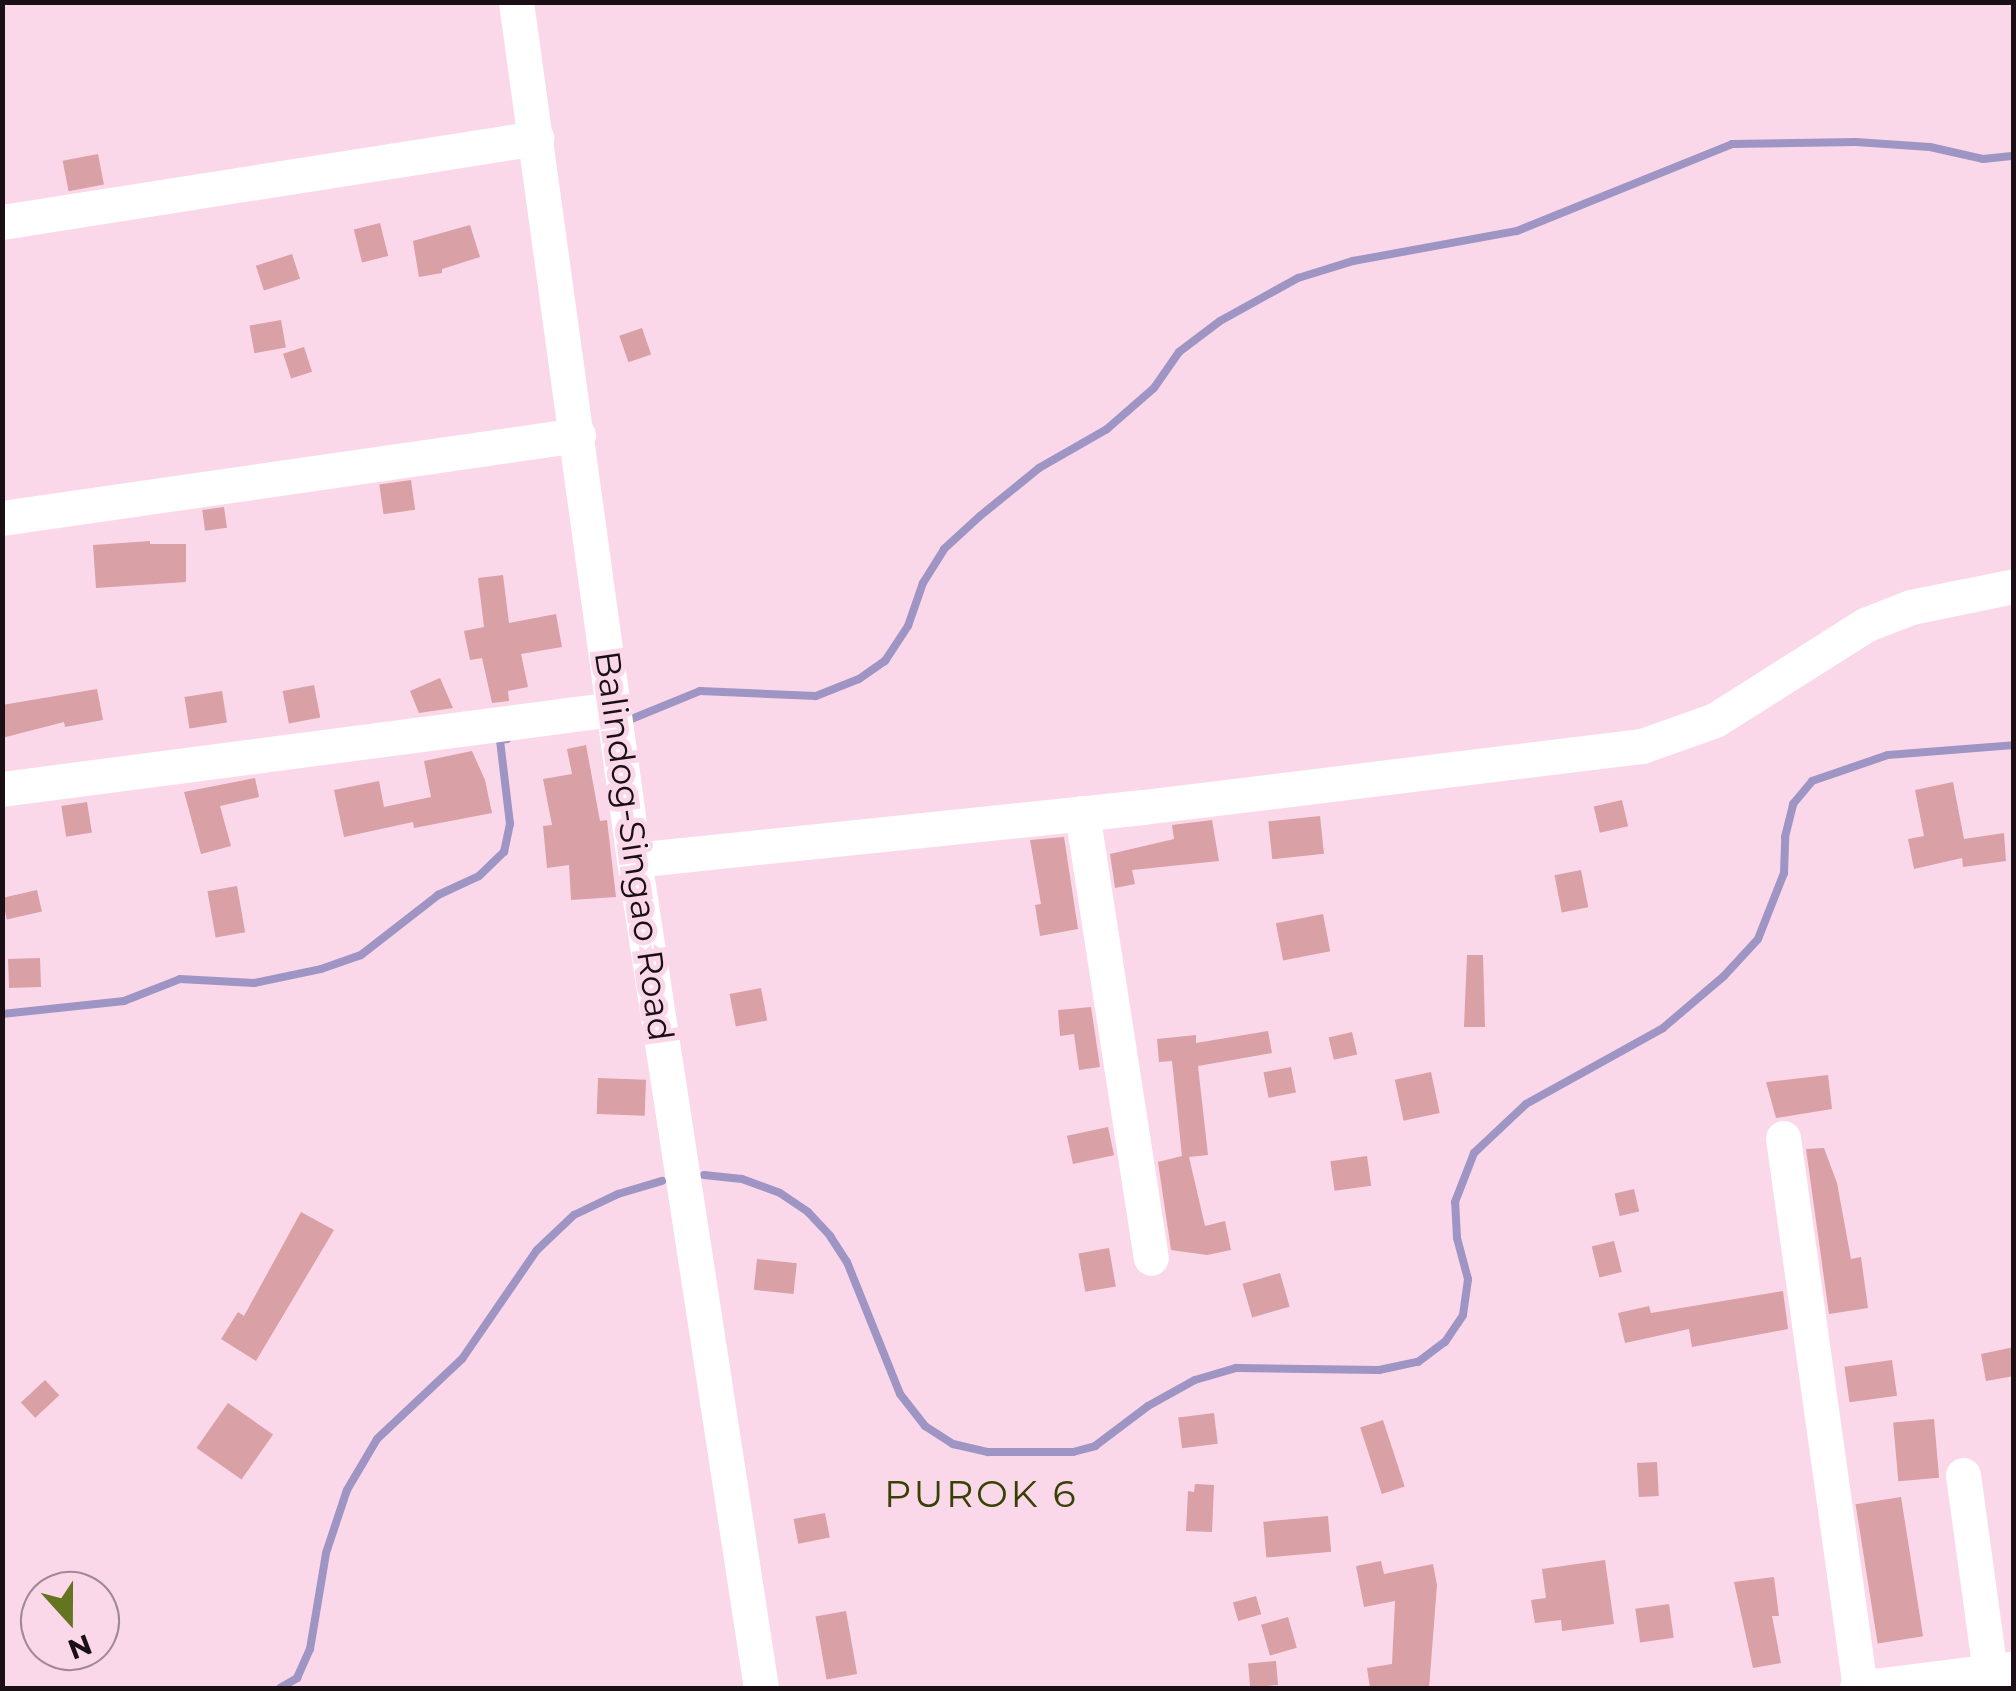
<!DOCTYPE html>
<html>
<head>
<meta charset="utf-8">
<style>
	body { margin:0 }
	#map { position:relative; width:2016px; height:1691px; overflow:hidden; background:#fad8e9; font-family:Montserrat,sans-serif }
	div>[style] { position:absolute }
	.stream>* { height:8px; margin:-4px; padding:0 4px; transform-origin:4px; border-radius:4px; background:#9e95c4 }
	.building>* { inset:0; background:#d9a0a5; transform-origin:0 0 }
	.minor>* { height:35px; margin:-17.5px; padding:0 17.5px; transform-origin:17.5px; border-radius:17.5px; background:#fff }
	span { translate:-50% -50%; white-space:nowrap; text-align:center; line-height:1.15; -webkit-text-stroke:10px #fad8e9; paint-order:stroke }
	.street-label { font-size:35px; color:#1a0f15 }
	.neighbourhood-label { font-size:38px; color:#374104; letter-spacing:2.5px }
	.frame { position:absolute; inset:0; border:5px solid #1a0f15; pointer-events:none }
	.north { position:absolute; left:20px; top:1571px; width:100px; height:100px; box-sizing:border-box; background:#fad8e9; border:2px solid #a08894; border-radius:50%; rotate:159deg; font-size:28px; font-weight:700; line-height:40px; text-align:center; color:#1a0f15 }
	.north::after { content:''; display:block; margin:auto; width:35px; height:45px; background:#657421; clip-path:polygon(50% 0,100% 100%,50% 72%,0 100%) }
</style>
</head>
<body>
<div id="map">
	<div class="stream">
		<i style="left:629px;top:720px;width:77px;rotate:-22.2deg"></i>
		<i style="left:700px;top:691px;width:116px;rotate:2.5deg"></i>
		<i style="left:816px;top:696px;width:46px;rotate:-21.6deg"></i>
		<i style="left:859px;top:679px;width:32px;rotate:-35deg"></i>
		<i style="left:885px;top:661px;width:42px;rotate:-56.7deg"></i>
		<i style="left:908px;top:626px;width:46px;rotate:-70.8deg"></i>
		<i style="left:923px;top:583px;width:40px;rotate:-58deg"></i>
		<i style="left:944px;top:549px;width:49px;rotate:-42.5deg"></i>
		<i style="left:980px;top:516px;width:76px;rotate:-39.1deg"></i>
		<i style="left:1039px;top:468px;width:78px;rotate:-29.8deg"></i>
		<i style="left:1107px;top:429px;width:62px;rotate:-41.1deg"></i>
		<i style="left:1154px;top:388px;width:44px;rotate:-55.2deg"></i>
		<i style="left:1179px;top:352px;width:51px;rotate:-37.1deg"></i>
		<i style="left:1220px;top:321px;width:89px;rotate:-28.9deg"></i>
		<i style="left:1298px;top:278px;width:58px;rotate:-17.2deg"></i>
		<i style="left:1353px;top:261px;width:167px;rotate:-10.4deg"></i>
		<i style="left:1517px;top:231px;width:232px;rotate:-22deg"></i>
		<i style="left:1732px;top:144px;width:124px;rotate:-0.9deg"></i>
		<i style="left:1856px;top:142px;width:74px;rotate:3.9deg"></i>
		<i style="left:1930px;top:147px;width:54px;rotate:12.8deg"></i>
		<i style="left:1983px;top:159px;width:31px;rotate:-6deg"></i>
		<i style="left:2px;top:1014px;width:123px;rotate:-6.1deg"></i>
		<i style="left:124px;top:1001px;width:60px;rotate:-21.4deg"></i>
		<i style="left:180px;top:979px;width:74px;rotate:3.1deg"></i>
		<i style="left:254px;top:983px;width:68px;rotate:-11.8deg"></i>
		<i style="left:321px;top:969px;width:42px;rotate:-19.3deg"></i>
		<i style="left:361px;top:955px;width:98px;rotate:-37.9deg"></i>
		<i style="left:438px;top:895px;width:45px;rotate:-24.9deg"></i>
		<i style="left:479px;top:876px;width:35px;rotate:-44deg"></i>
		<i style="left:504px;top:852px;width:29px;rotate:-78deg"></i>
		<i style="left:510px;top:824px;width:85px;rotate:-96.8deg"></i>
		<i style="left:500px;top:740px;width:7px;rotate:-8deg"></i>
		<i style="left:704px;top:1175px;width:38px;rotate:6deg"></i>
		<i style="left:742px;top:1179px;width:40px;rotate:20.2deg"></i>
		<i style="left:780px;top:1193px;width:34px;rotate:34deg"></i>
		<i style="left:808px;top:1212px;width:33px;rotate:47deg"></i>
		<i style="left:830px;top:1236px;width:31px;rotate:57deg"></i>
		<i style="left:847px;top:1262px;width:142px;rotate:68.1deg"></i>
		<i style="left:900px;top:1394px;width:41px;rotate:52deg"></i>
		<i style="left:925px;top:1426px;width:33px;rotate:33deg"></i>
		<i style="left:953px;top:1444px;width:36px;rotate:13deg"></i>
		<i style="left:988px;top:1452px;width:85px"></i>
		<i style="left:1073px;top:1452px;width:23px;rotate:-15deg"></i>
		<i style="left:1095px;top:1446px;width:66px;rotate:-37deg"></i>
		<i style="left:1148px;top:1406px;width:54px;rotate:-29deg"></i>
		<i style="left:1195px;top:1380px;width:43px;rotate:-16.3deg"></i>
		<i style="left:1236px;top:1368px;width:143px;rotate:0.8deg"></i>
		<i style="left:1379px;top:1370px;width:40px;rotate:-12deg"></i>
		<i style="left:1418px;top:1362px;width:34px;rotate:-37deg"></i>
		<i style="left:1445px;top:1342px;width:32px;rotate:-56deg"></i>
		<i style="left:1463px;top:1315px;width:36px;rotate:-82deg"></i>
		<i style="left:1468px;top:1279px;width:42px;rotate:-105deg"></i>
		<i style="left:1457px;top:1238px;width:36px;rotate:-93deg"></i>
		<i style="left:1455px;top:1202px;width:53px;rotate:-68.8deg"></i>
		<i style="left:1474px;top:1153px;width:71px;rotate:-43.3deg"></i>
		<i style="left:1526px;top:1104px;width:157px;rotate:-29deg"></i>
		<i style="left:1663px;top:1028px;width:80px;rotate:-40.4deg"></i>
		<i style="left:1724px;top:976px;width:50px;rotate:-47.4deg"></i>
		<i style="left:1758px;top:939px;width:71px;rotate:-68.5deg"></i>
		<i style="left:1784px;top:873px;width:36px;rotate:-88deg"></i>
		<i style="left:1785px;top:837px;width:34px;rotate:-76deg"></i>
		<i style="left:1793px;top:804px;width:30px;rotate:-50deg"></i>
		<i style="left:1812px;top:781px;width:80px;rotate:-18.9deg"></i>
		<i style="left:1888px;top:755px;width:126px;rotate:-4.5deg"></i>
		<i style="left:280px;top:1688px;width:20px;rotate:-30deg"></i>
		<i style="left:297px;top:1678px;width:32px;rotate:-66deg"></i>
		<i style="left:310px;top:1649px;width:97px;rotate:-80.5deg"></i>
		<i style="left:326px;top:1553px;width:66px;rotate:-71.6deg"></i>
		<i style="left:347px;top:1490px;width:59px;rotate:-59.5deg"></i>
		<i style="left:377px;top:1439px;width:117px;rotate:-43.3deg"></i>
		<i style="left:462px;top:1359px;width:132px;rotate:-55.5deg"></i>
		<i style="left:537px;top:1250px;width:51px;rotate:-43.4deg"></i>
		<i style="left:574px;top:1215px;width:49px;rotate:-25.5deg"></i>
		<i style="left:618px;top:1194px;width:46px;rotate:-16.5deg"></i>
	</div>
	<div class="building">
		<i style="left:98px;top:154px;width:31px;height:36px;rotate:79deg"></i>
		<i style="left:380px;top:223px;width:34px;height:27px;rotate:76deg"></i>
		<i style="clip-path:polygon(470px 225px,480px 257px,442px 269px,442px 273px,419px 277px,413px 241px)"></i>
		<i style="left:292px;top:254px;width:26px;height:38px;rotate:72deg"></i>
		<i style="left:281px;top:320px;width:28px;height:32px;rotate:80deg"></i>
		<i style="left:642px;top:328px;width:28px;height:24px;rotate:71deg"></i>
		<i style="left:304px;top:347px;width:26px;height:22px;rotate:72deg"></i>
		<i style="left:411px;top:480px;width:30px;height:32px;rotate:82deg"></i>
		<i style="left:224px;top:507px;width:21px;height:22px;rotate:82deg"></i>
		<i style="clip-path:polygon(150px 541px,150px 544px,186px 544px,186px 582px,96px 588px,93px 545px)"></i>
		<i style="clip-path:polygon(503px 575px,509px 623px,556px 614px,562px 647px,521px 654px,528px 687px,508px 691px,509px 701px,492px 703px,482px 658px,470px 660px,464px 631px,484px 627px,478px 578px)"></i>
		<i style="clip-path:polygon(440px 678px,453px 708px,419px 713px,410px 691px)"></i>
		<i style="left:314px;top:685px;width:33px;height:32px;rotate:79deg"></i>
		<i style="clip-path:polygon(97px 689px,103px 720px,65px 727px,64px 722px,2px 738px,2px 705px)"></i>
		<i style="left:222px;top:691px;width:32px;height:38px;rotate:81deg"></i>
		<i style="clip-path:polygon(586px 745px,600px 821px,607px 820px,616px 897px,571px 900px,569px 865px,547px 868px,543px 826px,552px 825px,543px 779px,572px 774px,567px 749px)"></i>
		<i style="clip-path:polygon(472px 751px,485px 780px,492px 813px,414px 828px,413px 822px,344px 837px,334px 790px,379px 781px,384px 807px,431px 797px,424px 761px)"></i>
		<i style="clip-path:polygon(255px 778px,259px 797px,220px 806px,231px 846px,201px 854px,184px 792px)"></i>
		<i style="clip-path:polygon(1953px 782px,1964px 839px,2004px 833px,2006px 861px,1963px 867px,1962px 858px,1914px 869px,1908px 839px,1924px 836px,1915px 790px)"></i>
		<i style="left:1622px;top:800px;width:27px;height:29px;rotate:77deg"></i>
		<i style="left:87px;top:802px;width:31px;height:26px;rotate:81deg"></i>
		<i style="left:1320px;top:816px;width:38px;height:52px;rotate:84deg"></i>
		<i style="clip-path:polygon(1212px 820px,1219px 861px,1132px 870px,1135px 884px,1115px 888px,1110px 854px,1174px 839px,1172px 825px)"></i>
		<i style="clip-path:polygon(1064px 837px,1078px 929px,1040px 936px,1035px 905px,1041px 904px,1030px 840px)"></i>
		<i style="left:1581px;top:870px;width:38px;height:27px;rotate:79deg"></i>
		<i style="left:237px;top:886px;width:47px;height:30px;rotate:80deg"></i>
		<i style="left:37px;top:890px;width:22px;height:36px;rotate:77deg"></i>
		<i style="left:1323px;top:914px;width:38px;height:48px;rotate:79deg"></i>
		<i style="clip-path:polygon(1467px 955px,1483px 955px,1485px 1027px,1464px 1027px)"></i>
		<i style="left:40px;top:958px;width:29px;height:32px;rotate:88deg"></i>
		<i style="left:761px;top:988px;width:33px;height:32px;rotate:79deg"></i>
		<i style="clip-path:polygon(1091px 1007px,1100px 1067px,1079px 1070px,1074px 1034px,1060px 1036px,1058px 1010px)"></i>
		<i style="clip-path:polygon(1268px 1031px,1272px 1053px,1198px 1066px,1208px 1155px,1189px 1157px,1205px 1226px,1225px 1221px,1231px 1250px,1207px 1255px,1171px 1250px,1158px 1162px,1182px 1156px,1172px 1061px,1159px 1062px,1157px 1039px,1196px 1035px,1196px 1043px)"></i>
		<i style="left:1352px;top:1032px;width:23px;height:24px;rotate:77deg"></i>
		<i style="left:1291px;top:1067px;width:26px;height:28px;rotate:79deg"></i>
		<i style="left:1431px;top:1072px;width:42px;height:37px;rotate:78deg"></i>
		<i style="clip-path:polygon(1828px 1075px,1832px 1109px,1776px 1118px,1766px 1082px)"></i>
		<i style="left:598px;top:1078px;width:48px;height:36px;rotate:2deg"></i>
		<i style="left:1108px;top:1127px;width:29px;height:42px;rotate:78deg"></i>
		<i style="clip-path:polygon(1824px 1148px,1837px 1183px,1851px 1259px,1861px 1257px,1868px 1308px,1829px 1314px,1806px 1149px)"></i>
		<i style="left:1367px;top:1156px;width:30px;height:37px;rotate:82deg"></i>
		<i style="left:1634px;top:1189px;width:23px;height:20px;rotate:77deg"></i>
		<i style="clip-path:polygon(301px 1212px,334px 1230px,256px 1361px,221px 1339px,238px 1312px,244px 1316px)"></i>
		<i style="left:1614px;top:1241px;width:32px;height:23px;rotate:76deg"></i>
		<i style="left:1109px;top:1248px;width:39px;height:31px;rotate:80deg"></i>
		<i style="left:757px;top:1259px;width:40px;height:31px;rotate:6deg"></i>
		<i style="left:1280px;top:1273px;width:35px;height:39px;rotate:74deg"></i>
		<i style="clip-path:polygon(1783px 1291px,1788px 1329px,1692px 1347px,1689px 1329px,1625px 1343px,1618px 1313px,1649px 1306px,1651px 1313px)"></i>
		<i style="clip-path:polygon(2014px 1347px,2014px 1376px,1986px 1381px,1981px 1354px)"></i>
		<i style="left:1892px;top:1360px;width:36px;height:48px;rotate:82deg"></i>
		<i style="left:45px;top:1380px;width:21px;height:33px;rotate:47deg"></i>
		<i style="left:228px;top:1403px;width:55px;height:55px;rotate:35deg"></i>
		<i style="left:1214px;top:1413px;width:31px;height:36px;rotate:83deg"></i>
		<i style="left:1934px;top:1419px;width:59px;height:41px;rotate:85deg"></i>
		<i style="left:1383px;top:1420px;width:70px;height:24px;rotate:72deg"></i>
		<i style="left:1657px;top:1462px;width:34px;height:20px;rotate:87deg"></i>
		<i style="clip-path:polygon(1195px 1484px,1214px 1485px,1212px 1532px,1186px 1531px,1188px 1491px,1194px 1492px)"></i>
		<i style="left:1901px;top:1497px;width:141px;height:46px;rotate:81deg"></i>
		<i style="left:825px;top:1513px;width:25px;height:32px;rotate:79deg"></i>
		<i style="left:1328px;top:1516px;width:36px;height:65px;rotate:85deg"></i>
		<i style="clip-path:polygon(1605px 1560px,1614px 1624px,1562px 1631px,1561px 1620px,1535px 1623px,1531px 1600px,1546px 1598px,1542px 1569px)"></i>
		<i style="clip-path:polygon(1381px 1561px,1384px 1574px,1433px 1564px,1437px 1585px,1429px 1688px,1370px 1688px,1367px 1668px,1392px 1664px,1395px 1601px,1364px 1607px,1356px 1566px)"></i>
		<i style="clip-path:polygon(1774px 1577px,1779px 1616px,1772px 1616px,1781px 1663px,1753px 1668px,1734px 1582px)"></i>
		<i style="left:1256px;top:1596px;width:19px;height:24px;rotate:74deg"></i>
		<i style="left:1669px;top:1604px;width:34px;height:34px;rotate:82deg"></i>
		<i style="left:846px;top:1611px;width:64px;height:31px;rotate:80deg"></i>
		<i style="left:1288px;top:1617px;width:32px;height:28px;rotate:74deg"></i>
		<i style="left:1276px;top:1661px;width:24px;height:28px;rotate:85deg"></i>
	</div>
	<div class="minor">
		<i style="left:516px;top:2px;width:866px;rotate:82.17deg"></i>
		<i style="left:634px;top:860px;width:838px;rotate:81.28deg"></i>
		<i style="left:2px;top:222px;width:541px;rotate:-8.94deg"></i>
		<i style="left:2px;top:518px;width:582px;rotate:-8.2deg"></i>
		<i style="left:2px;top:789px;width:616px;rotate:-7.46deg"></i>
		<i style="left:1082px;top:813px;width:450px;rotate:81.2deg"></i>
		<i style="left:634px;top:860px;width:512px;rotate:-5.94deg"></i>
		<i style="left:1143px;top:807px;width:503px;rotate:-6.97deg"></i>
		<i style="left:1642px;top:746px;width:77px;rotate:-19.6deg"></i>
		<i style="left:1715px;top:720px;width:178px;rotate:-32.3deg"></i>
		<i style="left:1865px;top:625px;width:49px;rotate:-21.4deg"></i>
		<i style="left:1911px;top:607px;width:105px;rotate:-11.5deg"></i>
		<i style="left:1783px;top:1138px;width:555px;rotate:82.03deg"></i>
		<i style="left:1963px;top:1475px;width:199px;rotate:82.2deg"></i>
		<i style="left:1857px;top:1688px;width:153px;rotate:-7.1deg"></i>
	</div>
	<div class="street-label">
		<span style="left:634px;top:846px;rotate:82deg">Balindog-Singao Road</span>
	</div>
	<div class="neighbourhood-label">
		<span style="left:981px;top:1494px">PUROK 6</span>
	</div>
	<div class="frame"></div>
	<div class="north">N</div>
</div>
</body>
</html>
